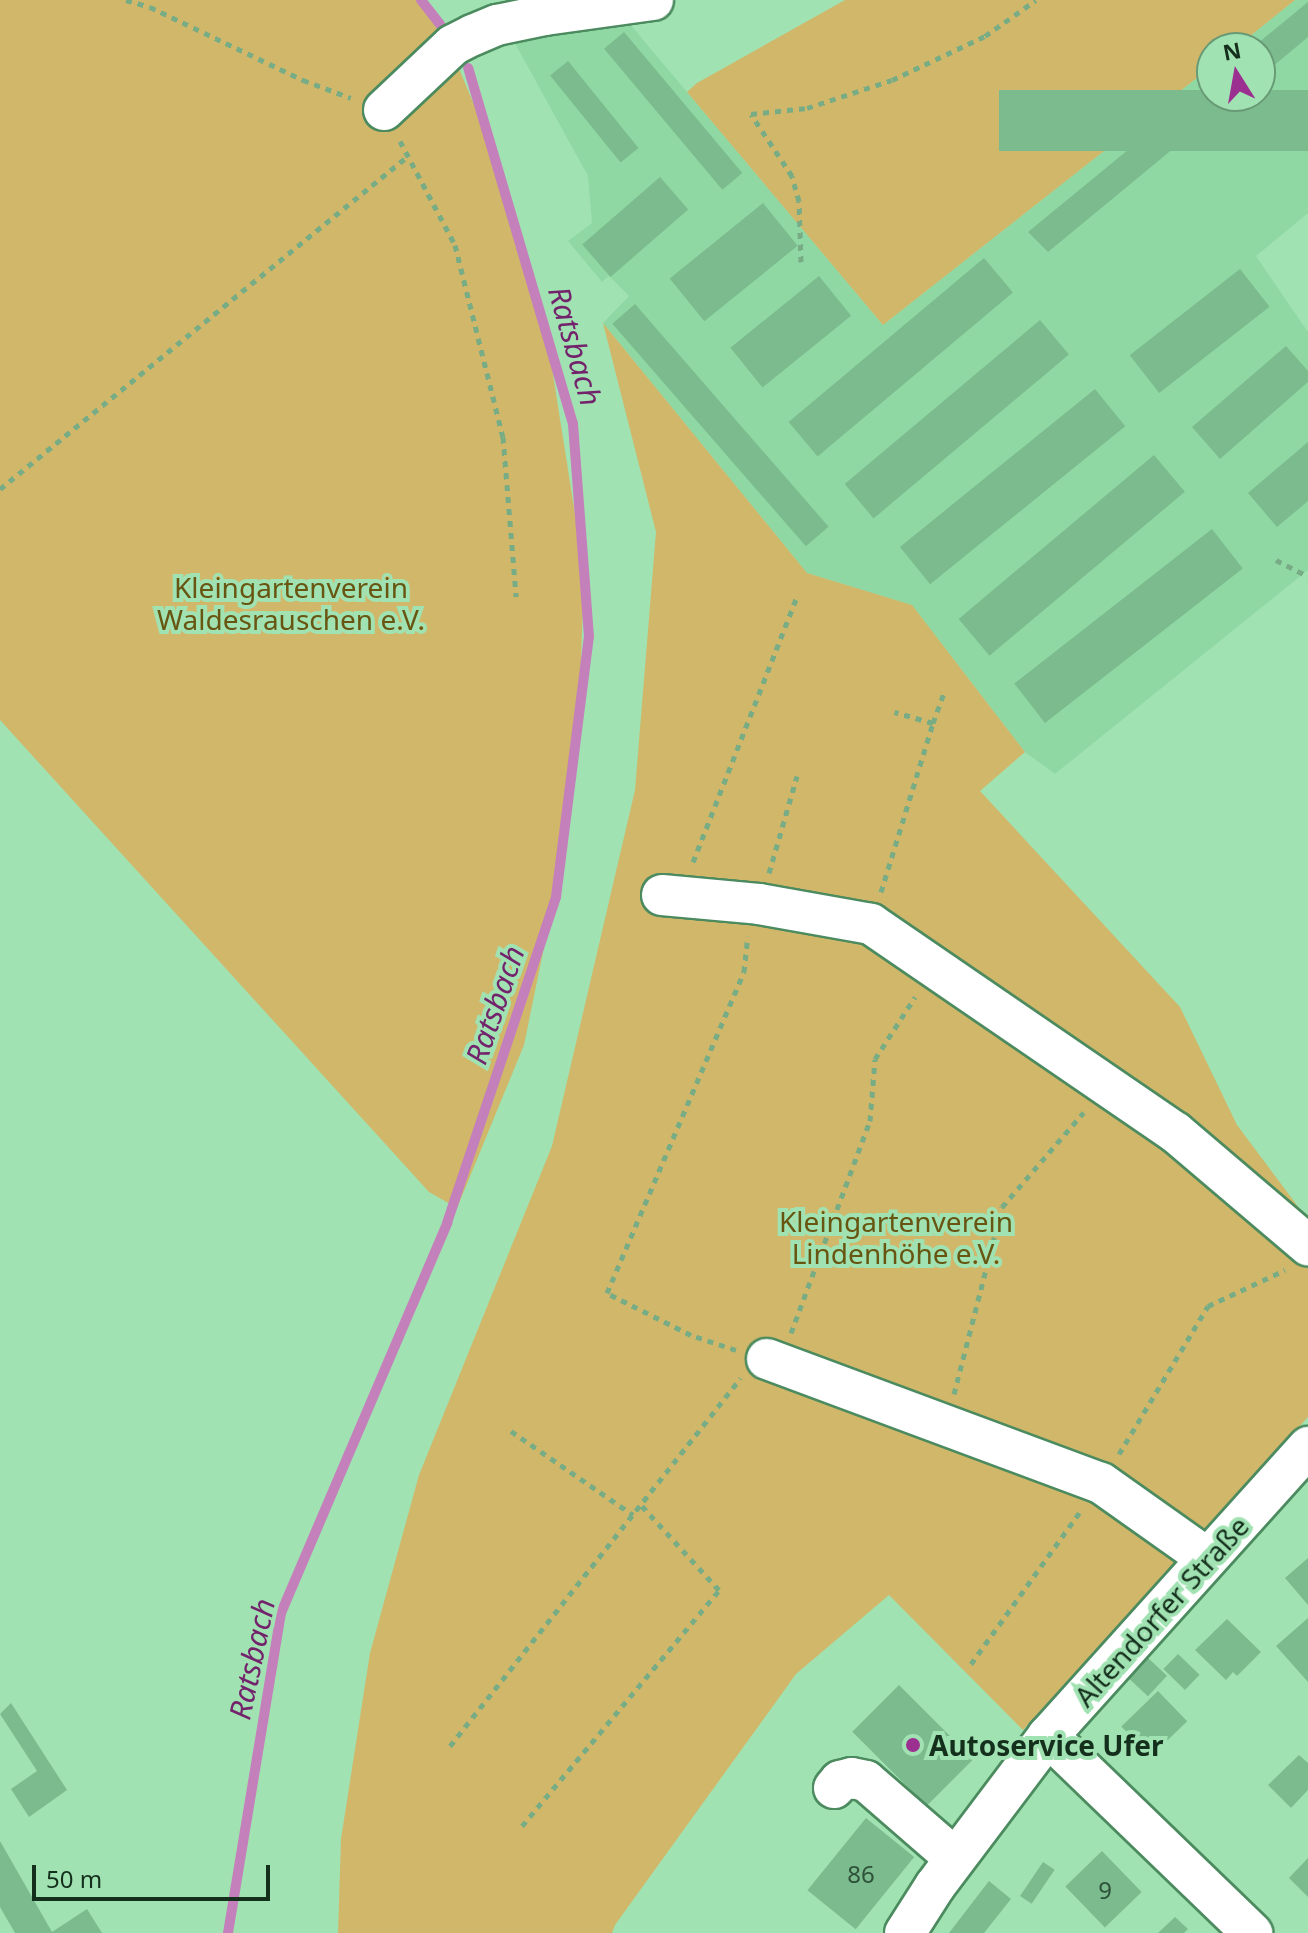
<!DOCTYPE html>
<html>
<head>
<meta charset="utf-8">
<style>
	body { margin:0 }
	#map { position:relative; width:1308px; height:1933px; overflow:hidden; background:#a1e2b2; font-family:"Noto Sans",sans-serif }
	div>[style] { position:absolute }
	.built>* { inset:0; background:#8fd8a3 }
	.green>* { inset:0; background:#d0b76a }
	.stream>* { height:10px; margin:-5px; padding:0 5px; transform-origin:5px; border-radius:5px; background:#c480ba }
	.building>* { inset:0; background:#7bbb8d; transform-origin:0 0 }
	.path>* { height:5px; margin-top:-2.5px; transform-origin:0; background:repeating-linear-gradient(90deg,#77ac85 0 6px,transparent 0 12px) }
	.roads { filter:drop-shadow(2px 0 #4c8b5f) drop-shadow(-2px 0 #4c8b5f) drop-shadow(0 2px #4c8b5f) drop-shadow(0 -2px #4c8b5f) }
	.minor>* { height:40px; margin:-20px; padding:0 20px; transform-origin:20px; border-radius:20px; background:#fff }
	.dots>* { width:22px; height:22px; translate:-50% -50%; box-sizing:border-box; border:4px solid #a1e2b2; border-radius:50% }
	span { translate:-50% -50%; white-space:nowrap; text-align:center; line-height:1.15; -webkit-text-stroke:8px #a1e2b2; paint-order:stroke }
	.number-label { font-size:24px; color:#2e5239 }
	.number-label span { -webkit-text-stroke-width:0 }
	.park-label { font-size:28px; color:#685511 }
	.street-label { font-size:28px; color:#152f1d }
	.poi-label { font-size:28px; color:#152f1d; font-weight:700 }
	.left { translate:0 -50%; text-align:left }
	.water-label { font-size:30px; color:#73236b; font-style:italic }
	.north { position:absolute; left:1196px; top:32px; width:80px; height:80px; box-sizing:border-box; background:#a1e2b2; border:2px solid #699a76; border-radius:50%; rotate:349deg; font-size:22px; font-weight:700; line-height:32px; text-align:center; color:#152f1d }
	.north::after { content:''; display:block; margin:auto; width:28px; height:36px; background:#9c3091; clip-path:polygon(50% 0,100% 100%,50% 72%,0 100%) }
	.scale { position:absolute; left:32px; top:1865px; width:238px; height:36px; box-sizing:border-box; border:4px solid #152f1d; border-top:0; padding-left:10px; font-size:24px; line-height:28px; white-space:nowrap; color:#152f1d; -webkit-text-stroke:6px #a1e2b2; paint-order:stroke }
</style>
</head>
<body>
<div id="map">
	<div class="built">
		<i style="clip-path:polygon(1295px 0,1308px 0,1308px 213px,1256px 256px,1308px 332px,1308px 570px,1055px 774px,1025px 752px,912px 605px,807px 573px,603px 323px,629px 296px,609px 276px,602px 282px,568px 241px,592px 223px,588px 176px,512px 38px,624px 17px,883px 325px,1212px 66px,1212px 96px,1260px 96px,1260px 48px,1235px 48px)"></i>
	</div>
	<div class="green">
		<i style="clip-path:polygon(0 0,420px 0,455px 59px,496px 158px,551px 362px,584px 571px,579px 721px,561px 864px,524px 1045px,457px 1208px,429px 1192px,0 720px)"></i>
		<i style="clip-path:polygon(845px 0,1295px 0,1235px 48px,1212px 48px,1212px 66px,883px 325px,687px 92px,697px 83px)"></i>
		<i style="clip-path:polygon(603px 323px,807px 573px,912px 605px,1025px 752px,980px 791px,1180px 1007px,1237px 1125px,1308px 1220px,1308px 1417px,1023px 1730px,889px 1595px,796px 1674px,615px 1925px,612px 1933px,338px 1933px,341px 1839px,370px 1653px,419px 1475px,552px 1146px,635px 790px,656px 532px)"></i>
	</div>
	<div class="stream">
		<i style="left:421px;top:0;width:31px;rotate:52deg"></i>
		<i style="left:228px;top:1933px;width:324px;rotate:-80.6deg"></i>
		<i style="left:281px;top:1613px;width:424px;rotate:-66.9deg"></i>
		<i style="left:447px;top:1223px;width:344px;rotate:-71.5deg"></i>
		<i style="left:556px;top:897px;width:262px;rotate:-82.8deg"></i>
		<i style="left:589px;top:637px;width:214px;rotate:-94.3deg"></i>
		<i style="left:573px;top:424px;width:371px;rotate:-106.4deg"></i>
	</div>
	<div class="building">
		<i style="clip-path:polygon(1308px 2px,1308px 37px,1260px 77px,1260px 48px,1252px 48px)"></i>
		<i style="left:624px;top:32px;width:184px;height:26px;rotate:50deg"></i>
		<i style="left:568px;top:61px;width:112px;height:23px;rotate:51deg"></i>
		<i style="clip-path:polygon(1212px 81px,1212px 96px,1237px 96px,1048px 252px,1028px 232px)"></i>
		<i style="left:1308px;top:90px;width:61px;height:309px;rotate:90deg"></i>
		<i style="left:660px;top:177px;width:43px;height:103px;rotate:49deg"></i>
		<i style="left:763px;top:203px;width:55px;height:120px;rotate:51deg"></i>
		<i style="left:984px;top:258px;width:45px;height:255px;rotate:50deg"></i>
		<i style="left:1240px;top:269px;width:48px;height:140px;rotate:52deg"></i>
		<i style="left:819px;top:276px;width:51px;height:114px;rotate:51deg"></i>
		<i style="left:635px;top:304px;width:295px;height:30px;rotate:49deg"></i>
		<i style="left:1040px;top:320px;width:45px;height:255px;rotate:50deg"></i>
		<i style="clip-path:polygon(1286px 346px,1308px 371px,1308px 382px,1220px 459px,1192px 427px)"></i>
		<i style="left:1095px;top:389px;width:48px;height:251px;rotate:51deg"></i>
		<i style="clip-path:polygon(1308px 442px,1308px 501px,1277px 527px,1248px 493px)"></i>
		<i style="left:1154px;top:455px;width:48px;height:255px;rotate:50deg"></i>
		<i style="left:1212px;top:529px;width:50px;height:251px;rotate:52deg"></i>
		<i style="clip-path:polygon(1308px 1558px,1308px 1605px,1285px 1578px)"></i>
		<i style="clip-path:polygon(1308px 1618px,1308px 1682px,1276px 1646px)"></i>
		<i style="clip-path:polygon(1227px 1619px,1261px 1652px,1237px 1676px,1233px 1672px,1226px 1680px,1195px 1650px)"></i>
		<i style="left:1178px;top:1654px;width:30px;height:21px;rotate:44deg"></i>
		<i style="left:1148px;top:1658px;width:26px;height:28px;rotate:43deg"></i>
		<i style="left:899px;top:1685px;width:105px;height:66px;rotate:45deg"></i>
		<i style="left:1158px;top:1691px;width:42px;height:51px;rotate:46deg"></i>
		<i style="clip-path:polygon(11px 1703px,67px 1790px,29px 1817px,11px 1789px,37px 1771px,0 1714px)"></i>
		<i style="clip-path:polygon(1299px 1755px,1308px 1763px,1308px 1790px,1291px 1808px,1268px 1785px)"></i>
		<i style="left:866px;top:1818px;width:62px;height:93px;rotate:39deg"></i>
		<i style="clip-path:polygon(0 1841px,52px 1932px,87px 1909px,102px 1933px,15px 1933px,0 1907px)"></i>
		<i style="left:1102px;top:1851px;width:57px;height:51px;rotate:46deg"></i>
		<i style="clip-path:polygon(1308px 1858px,1308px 1897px,1289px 1878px)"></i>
		<i style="left:1043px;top:1862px;width:14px;height:41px;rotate:34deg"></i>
		<i style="clip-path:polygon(989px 1881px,1011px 1899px,984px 1933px,949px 1933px)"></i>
		<i style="clip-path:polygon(1175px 1917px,1188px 1929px,1184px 1933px,1158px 1933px)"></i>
	</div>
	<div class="path">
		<i style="left:126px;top:0;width:25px;rotate:16deg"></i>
		<i style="left:150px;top:7px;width:170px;rotate:25.5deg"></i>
		<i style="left:303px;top:80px;width:51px;rotate:20.6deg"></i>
		<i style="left:400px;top:141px;width:118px;rotate:62.1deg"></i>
		<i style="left:455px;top:245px;width:198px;rotate:76deg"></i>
		<i style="left:503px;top:437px;width:160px;rotate:85.3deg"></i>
		<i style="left:801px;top:262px;width:61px;rotate:-91.9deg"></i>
		<i style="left:799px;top:201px;width:26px;rotate:-106deg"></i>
		<i style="left:792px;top:176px;width:74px;rotate:-123.5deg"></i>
		<i style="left:751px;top:114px;width:56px;rotate:-6.1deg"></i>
		<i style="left:807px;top:108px;width:89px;rotate:-18.2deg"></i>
		<i style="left:892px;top:80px;width:103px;rotate:-25.3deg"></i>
		<i style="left:985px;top:36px;width:62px;rotate:-35.2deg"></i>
		<i style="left:0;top:489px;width:527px;rotate:-39.22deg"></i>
		<i style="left:1276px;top:560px;width:36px;rotate:27deg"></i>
		<i style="left:933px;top:723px;width:35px;rotate:-70deg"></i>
		<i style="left:693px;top:862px;width:286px;rotate:-68.6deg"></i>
		<i style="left:769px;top:873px;width:101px;rotate:-73.9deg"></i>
		<i style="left:881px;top:892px;width:177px;rotate:-72.9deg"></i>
		<i style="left:933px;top:723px;width:40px;rotate:-164deg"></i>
		<i style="left:791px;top:1333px;width:226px;rotate:-69.6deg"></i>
		<i style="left:870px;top:1121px;width:62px;rotate:-85.4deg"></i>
		<i style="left:875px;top:1059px;width:74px;rotate:-57.2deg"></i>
		<i style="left:736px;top:1350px;width:47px;rotate:-161.6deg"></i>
		<i style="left:691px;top:1335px;width:94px;rotate:-153.4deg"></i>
		<i style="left:607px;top:1293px;width:349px;rotate:-66.9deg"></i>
		<i style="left:744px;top:972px;width:36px;rotate:-84deg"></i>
		<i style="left:954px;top:1394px;width:193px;rotate:-75.6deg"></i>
		<i style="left:1002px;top:1207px;width:125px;rotate:-49.2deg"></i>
		<i style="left:511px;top:1431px;width:148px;rotate:34.5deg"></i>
		<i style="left:1119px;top:1454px;width:173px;rotate:-59deg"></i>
		<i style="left:1208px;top:1306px;width:85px;rotate:-25.1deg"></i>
		<i style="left:971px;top:1664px;width:187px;rotate:-54.4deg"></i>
		<i style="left:450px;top:1746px;width:469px;rotate:-51.7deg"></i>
		<i style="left:522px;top:1826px;width:307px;rotate:-50.1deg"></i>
		<i style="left:719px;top:1590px;width:115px;rotate:-132.5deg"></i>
	</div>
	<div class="roads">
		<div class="minor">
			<i style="left:384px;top:110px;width:95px;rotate:-43.3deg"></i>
			<i style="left:453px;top:45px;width:22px;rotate:-27deg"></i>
			<i style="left:473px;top:35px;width:26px;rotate:-23deg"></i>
			<i style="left:497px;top:25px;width:49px;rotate:-11.8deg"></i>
			<i style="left:545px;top:15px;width:109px;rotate:-7.9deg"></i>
			<i style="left:662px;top:895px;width:97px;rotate:5.3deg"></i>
			<i style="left:759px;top:904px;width:114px;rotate:10.1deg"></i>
			<i style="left:871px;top:924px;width:368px;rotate:34.4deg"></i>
			<i style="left:1175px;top:1132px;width:175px;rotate:40.4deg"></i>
			<i style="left:767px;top:1359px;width:356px;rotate:20.4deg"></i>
			<i style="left:1101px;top:1483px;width:130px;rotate:35.3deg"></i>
			<i style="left:1048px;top:1736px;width:284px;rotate:44deg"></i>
			<i style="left:834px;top:1788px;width:9px;rotate:-49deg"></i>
			<i style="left:840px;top:1781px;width:12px;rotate:-14deg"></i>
			<i style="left:852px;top:1778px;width:14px;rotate:12deg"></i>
			<i style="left:866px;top:1781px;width:118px;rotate:40.9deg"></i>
			<i style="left:905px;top:1933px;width:56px;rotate:-57.4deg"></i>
			<i style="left:935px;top:1886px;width:188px;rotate:-53deg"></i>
			<i style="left:1048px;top:1736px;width:389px;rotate:-48deg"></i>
		</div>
	</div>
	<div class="dots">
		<i style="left:913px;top:1745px;background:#9c3091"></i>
	</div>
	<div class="number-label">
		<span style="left:861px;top:1874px">86</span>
		<span style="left:1105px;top:1890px">9</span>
	</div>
	<div class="park-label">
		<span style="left:291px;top:603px">Kleingartenverein<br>Waldesrauschen e.V.</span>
		<span style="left:896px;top:1237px">Kleingartenverein<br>Lindenhöhe e.V.</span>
	</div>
	<div class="street-label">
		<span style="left:1161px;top:1611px;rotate:-48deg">Altendorfer Straße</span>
	</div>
	<div class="poi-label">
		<span class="left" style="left:929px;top:1745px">Autoservice Ufer</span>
	</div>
	<div class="water-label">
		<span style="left:575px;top:346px;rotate:74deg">Ratsbach</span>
		<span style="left:495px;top:1005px;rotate:-71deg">Ratsbach</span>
		<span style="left:252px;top:1659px;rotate:-78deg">Ratsbach</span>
	</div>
	<div class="north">N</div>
	<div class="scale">50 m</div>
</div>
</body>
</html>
